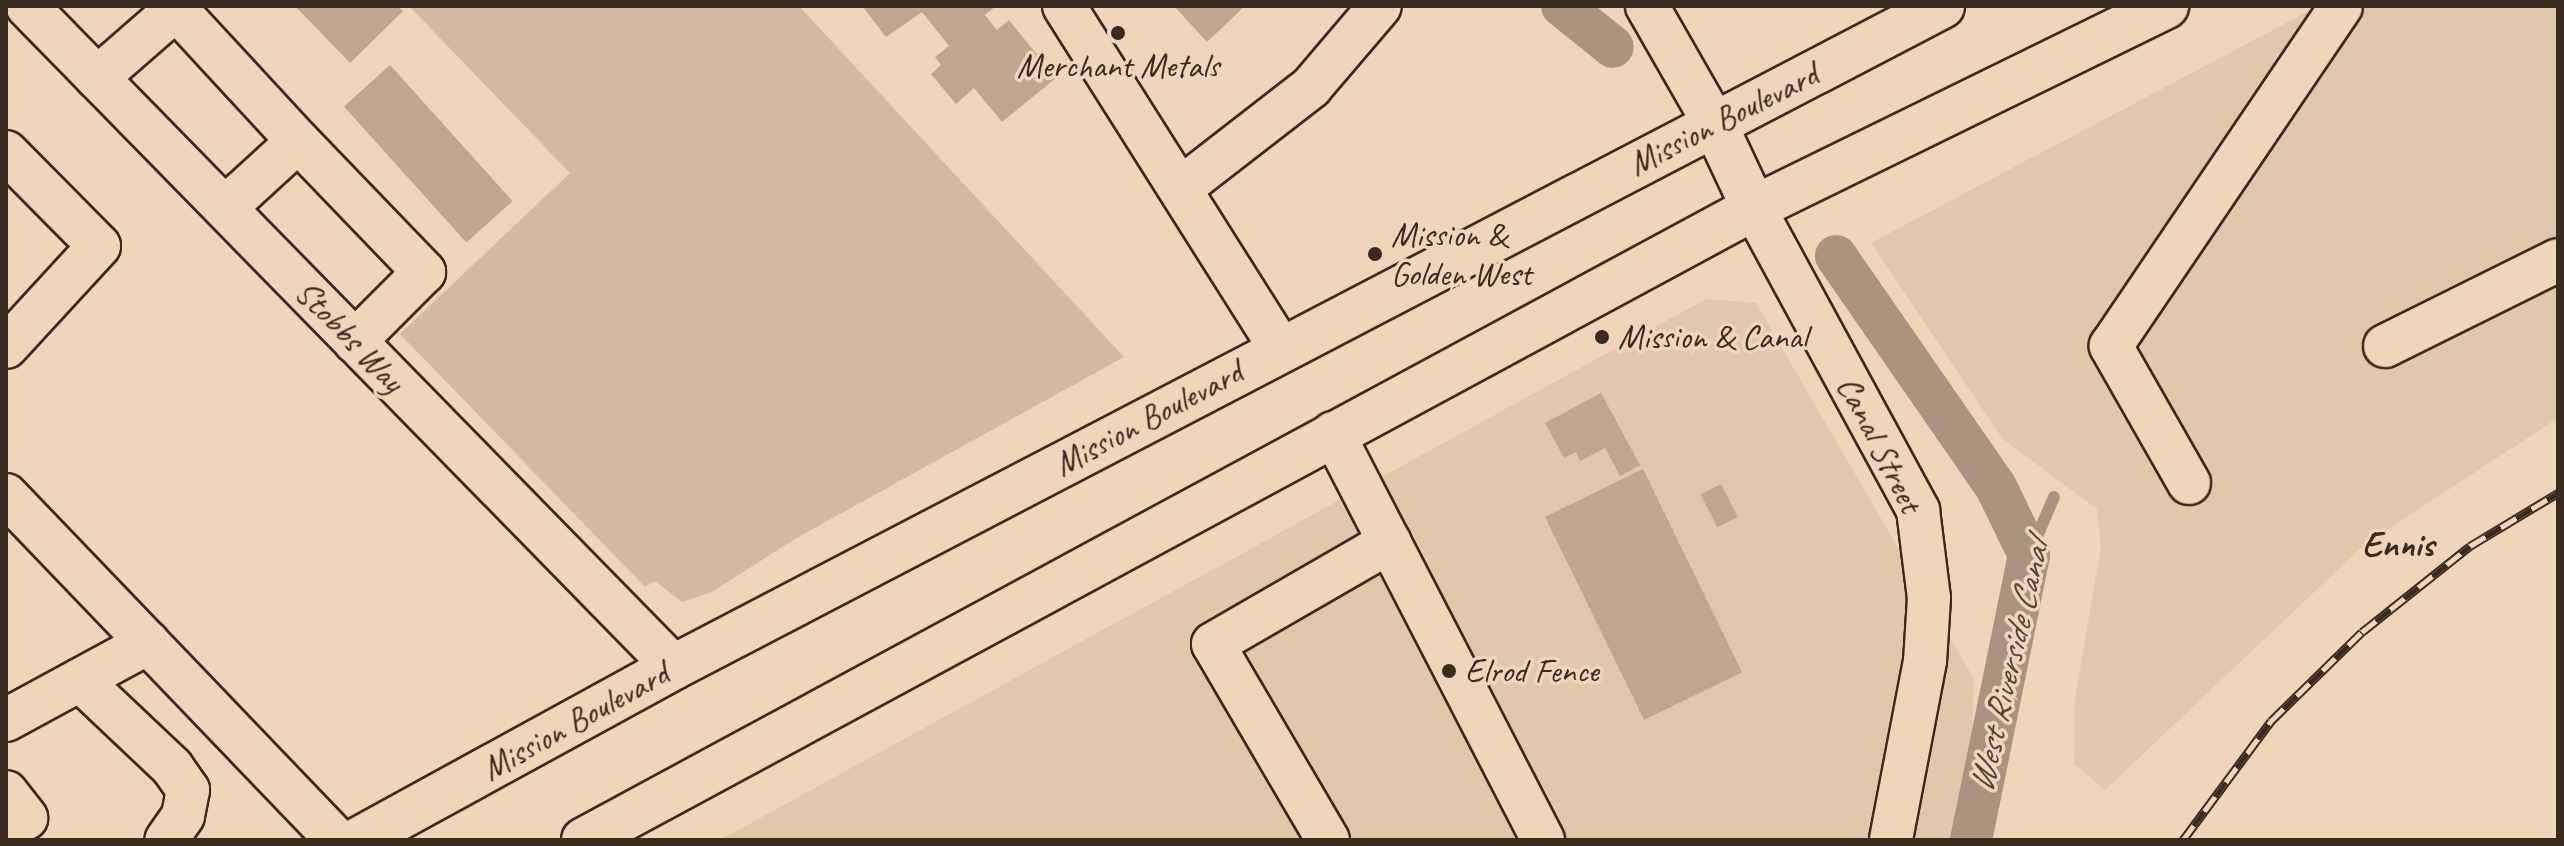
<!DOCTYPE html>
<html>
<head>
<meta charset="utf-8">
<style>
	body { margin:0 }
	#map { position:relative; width:2564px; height:846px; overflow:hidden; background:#f1d5b8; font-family:Caveat,sans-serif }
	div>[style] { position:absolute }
	.built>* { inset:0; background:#e2c7ab }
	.green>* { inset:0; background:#d3b99f }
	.stream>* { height:12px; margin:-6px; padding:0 6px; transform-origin:6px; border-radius:6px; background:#ab947e }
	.canal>* { height:42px; margin:-21px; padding:0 21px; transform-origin:21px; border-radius:21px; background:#ab947e }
	.building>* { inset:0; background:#bfa68d; transform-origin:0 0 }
	.roads { filter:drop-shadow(2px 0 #3b2a1e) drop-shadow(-2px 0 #3b2a1e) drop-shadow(0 2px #3b2a1e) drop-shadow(0 -2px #3b2a1e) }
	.minor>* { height:42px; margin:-21px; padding:0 21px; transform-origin:21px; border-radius:21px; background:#f1d5b8 }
	.major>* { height:44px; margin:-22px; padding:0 22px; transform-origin:22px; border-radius:22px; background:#f1d5b8 }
	.rail>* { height:9px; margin-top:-4.5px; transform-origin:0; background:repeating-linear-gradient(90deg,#f1d5b8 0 18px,#3b2a1e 0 36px); box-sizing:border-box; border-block:2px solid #3b2a1e }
	.dots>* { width:22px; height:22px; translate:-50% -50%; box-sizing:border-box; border:4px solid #f1d5b8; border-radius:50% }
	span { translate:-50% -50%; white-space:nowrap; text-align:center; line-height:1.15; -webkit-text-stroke:7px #f1d5b8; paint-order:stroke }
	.poi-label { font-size:34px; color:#3b2a1e }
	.left { translate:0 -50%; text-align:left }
	.street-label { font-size:34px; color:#3b2a1e }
	.neighbourhood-label { font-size:36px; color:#3b2a1e; font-weight:700 }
	.water-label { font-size:36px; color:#574436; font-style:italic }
	.frame { position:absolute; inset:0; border:8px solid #3b2a1e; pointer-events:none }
</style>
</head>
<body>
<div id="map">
	<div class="built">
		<i style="clip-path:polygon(2318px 6px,2558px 6px,2558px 418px,2365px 544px,2105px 790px,2074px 764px,2075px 699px,2101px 547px,2097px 509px,2002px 438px,1871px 243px)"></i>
		<i style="clip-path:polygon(1706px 299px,1756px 303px,1974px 679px,1970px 772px,1951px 840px,720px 840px)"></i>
	</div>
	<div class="green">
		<i style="clip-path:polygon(409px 6px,799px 6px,1124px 357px,793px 540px,714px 591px,682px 602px,655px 581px,645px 587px,400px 334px,570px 173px)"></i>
	</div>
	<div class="stream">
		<i style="left:2029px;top:555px;width:63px;rotate:-66.7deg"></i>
	</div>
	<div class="canal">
		<i style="left:1562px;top:6px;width:65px;rotate:38.8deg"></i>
		<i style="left:1836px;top:256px;width:281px;rotate:55.3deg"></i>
		<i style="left:1996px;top:487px;width:76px;rotate:64.1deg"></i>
		<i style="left:2029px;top:555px;width:291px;rotate:101.5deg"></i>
	</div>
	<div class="building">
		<i style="clip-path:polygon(295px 6px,397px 6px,403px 11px,350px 63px)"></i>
		<i style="clip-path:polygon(862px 6px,996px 6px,985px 15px,997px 30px,1009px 20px,1056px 78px,1002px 122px,974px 88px,956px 104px,931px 74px,941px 65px,935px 57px,949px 46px,922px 12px,886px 37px)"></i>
		<i style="clip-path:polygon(1174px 6px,1245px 6px,1207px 42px)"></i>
		<i style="left:390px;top:65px;width:183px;height:62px;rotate:48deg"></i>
		<i style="clip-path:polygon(1601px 393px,1640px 465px,1620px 476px,1605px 448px,1580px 461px,1576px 452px,1564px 458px,1545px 423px)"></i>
		<i style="left:1643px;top:469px;width:226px;height:109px;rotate:64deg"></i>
		<i style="left:1721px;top:484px;width:37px;height:23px;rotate:63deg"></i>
	</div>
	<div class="roads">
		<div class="minor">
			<i style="left:27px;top:6px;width:925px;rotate:45.61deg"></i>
			<i style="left:1064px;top:6px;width:406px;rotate:57.7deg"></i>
			<i style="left:1647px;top:6px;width:135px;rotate:60.2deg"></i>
			<i style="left:97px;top:78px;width:105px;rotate:-41.1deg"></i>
			<i style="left:176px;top:9px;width:180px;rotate:47.3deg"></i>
			<i style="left:6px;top:152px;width:132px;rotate:45.3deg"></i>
			<i style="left:99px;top:246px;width:137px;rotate:132.6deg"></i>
			<i style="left:1181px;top:188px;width:165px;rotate:-37.8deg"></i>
			<i style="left:1311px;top:87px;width:106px;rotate:-49.6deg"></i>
			<i style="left:225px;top:208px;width:99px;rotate:-42.5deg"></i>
			<i style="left:298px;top:141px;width:182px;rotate:46.1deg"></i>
			<i style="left:424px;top:272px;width:98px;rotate:135deg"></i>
			<i style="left:1754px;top:208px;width:344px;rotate:61.5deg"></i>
			<i style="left:1918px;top:510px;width:89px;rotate:82.9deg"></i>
			<i style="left:1929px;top:598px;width:63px;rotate:93.6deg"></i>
			<i style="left:1925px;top:661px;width:182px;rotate:100.8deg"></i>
			<i style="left:2385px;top:346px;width:193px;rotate:-26.4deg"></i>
			<i style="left:1333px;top:433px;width:458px;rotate:62.7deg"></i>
			<i style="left:2189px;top:483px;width:158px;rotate:-119.7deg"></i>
			<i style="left:2111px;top:346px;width:410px;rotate:-55.9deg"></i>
			<i style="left:6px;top:495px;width:478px;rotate:46.2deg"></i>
			<i style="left:80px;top:680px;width:127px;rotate:43.4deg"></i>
			<i style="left:172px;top:767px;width:28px;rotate:55deg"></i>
			<i style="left:188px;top:790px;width:26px;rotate:101deg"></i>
			<i style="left:183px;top:816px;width:29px;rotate:125deg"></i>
			<i style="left:6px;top:720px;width:162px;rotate:-28.5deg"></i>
			<i style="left:6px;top:792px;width:33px;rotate:52deg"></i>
			<i style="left:26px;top:818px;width:23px;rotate:151deg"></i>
			<i style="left:1328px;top:840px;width:227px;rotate:-120.4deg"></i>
			<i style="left:1213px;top:644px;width:204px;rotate:-30deg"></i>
		</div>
		<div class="major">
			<i style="left:1714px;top:123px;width:94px;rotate:64.8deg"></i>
			<i style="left:358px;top:840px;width:360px;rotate:-28.7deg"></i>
			<i style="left:674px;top:667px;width:1430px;rotate:-27.53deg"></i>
			<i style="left:584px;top:840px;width:1330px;rotate:-28.38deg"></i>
			<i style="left:1754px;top:208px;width:459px;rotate:-26.1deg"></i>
		</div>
	</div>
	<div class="rail">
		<i style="left:2183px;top:840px;width:148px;rotate:-53.5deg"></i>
		<i style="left:2271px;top:721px;width:127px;rotate:-44.4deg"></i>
		<i style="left:2362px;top:632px;width:138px;rotate:-38.5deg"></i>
		<i style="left:2470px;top:546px;width:103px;rotate:-31.1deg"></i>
	</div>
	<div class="dots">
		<i style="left:1118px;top:33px;background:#3b2a1e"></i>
		<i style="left:1375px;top:254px;background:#3b2a1e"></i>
		<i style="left:1602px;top:337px;background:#3b2a1e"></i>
		<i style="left:1449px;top:671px;background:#3b2a1e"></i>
	</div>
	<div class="poi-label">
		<span style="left:1118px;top:66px">Merchant Metals</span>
		<span class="left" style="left:1391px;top:254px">Mission &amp;<br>Golden West</span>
		<span class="left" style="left:1618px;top:337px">Mission &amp; Canal</span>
		<span class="left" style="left:1465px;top:671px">Elrod Fence</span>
	</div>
	<div class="street-label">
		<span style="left:1723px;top:119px;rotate:-27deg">Mission Boulevard</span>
		<span style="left:350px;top:336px;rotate:46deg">Stobbs Way</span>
		<span style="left:1148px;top:418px;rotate:-28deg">Mission Boulevard</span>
		<span style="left:1880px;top:444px;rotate:63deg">Canal Street</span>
		<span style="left:575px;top:721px;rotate:-29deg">Mission Boulevard</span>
	</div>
	<div class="neighbourhood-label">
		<span style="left:2398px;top:545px">Ennis</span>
	</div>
	<div class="water-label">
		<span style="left:2009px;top:667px;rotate:-77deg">West Riverside Canal</span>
	</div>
	<div class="frame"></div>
</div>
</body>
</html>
